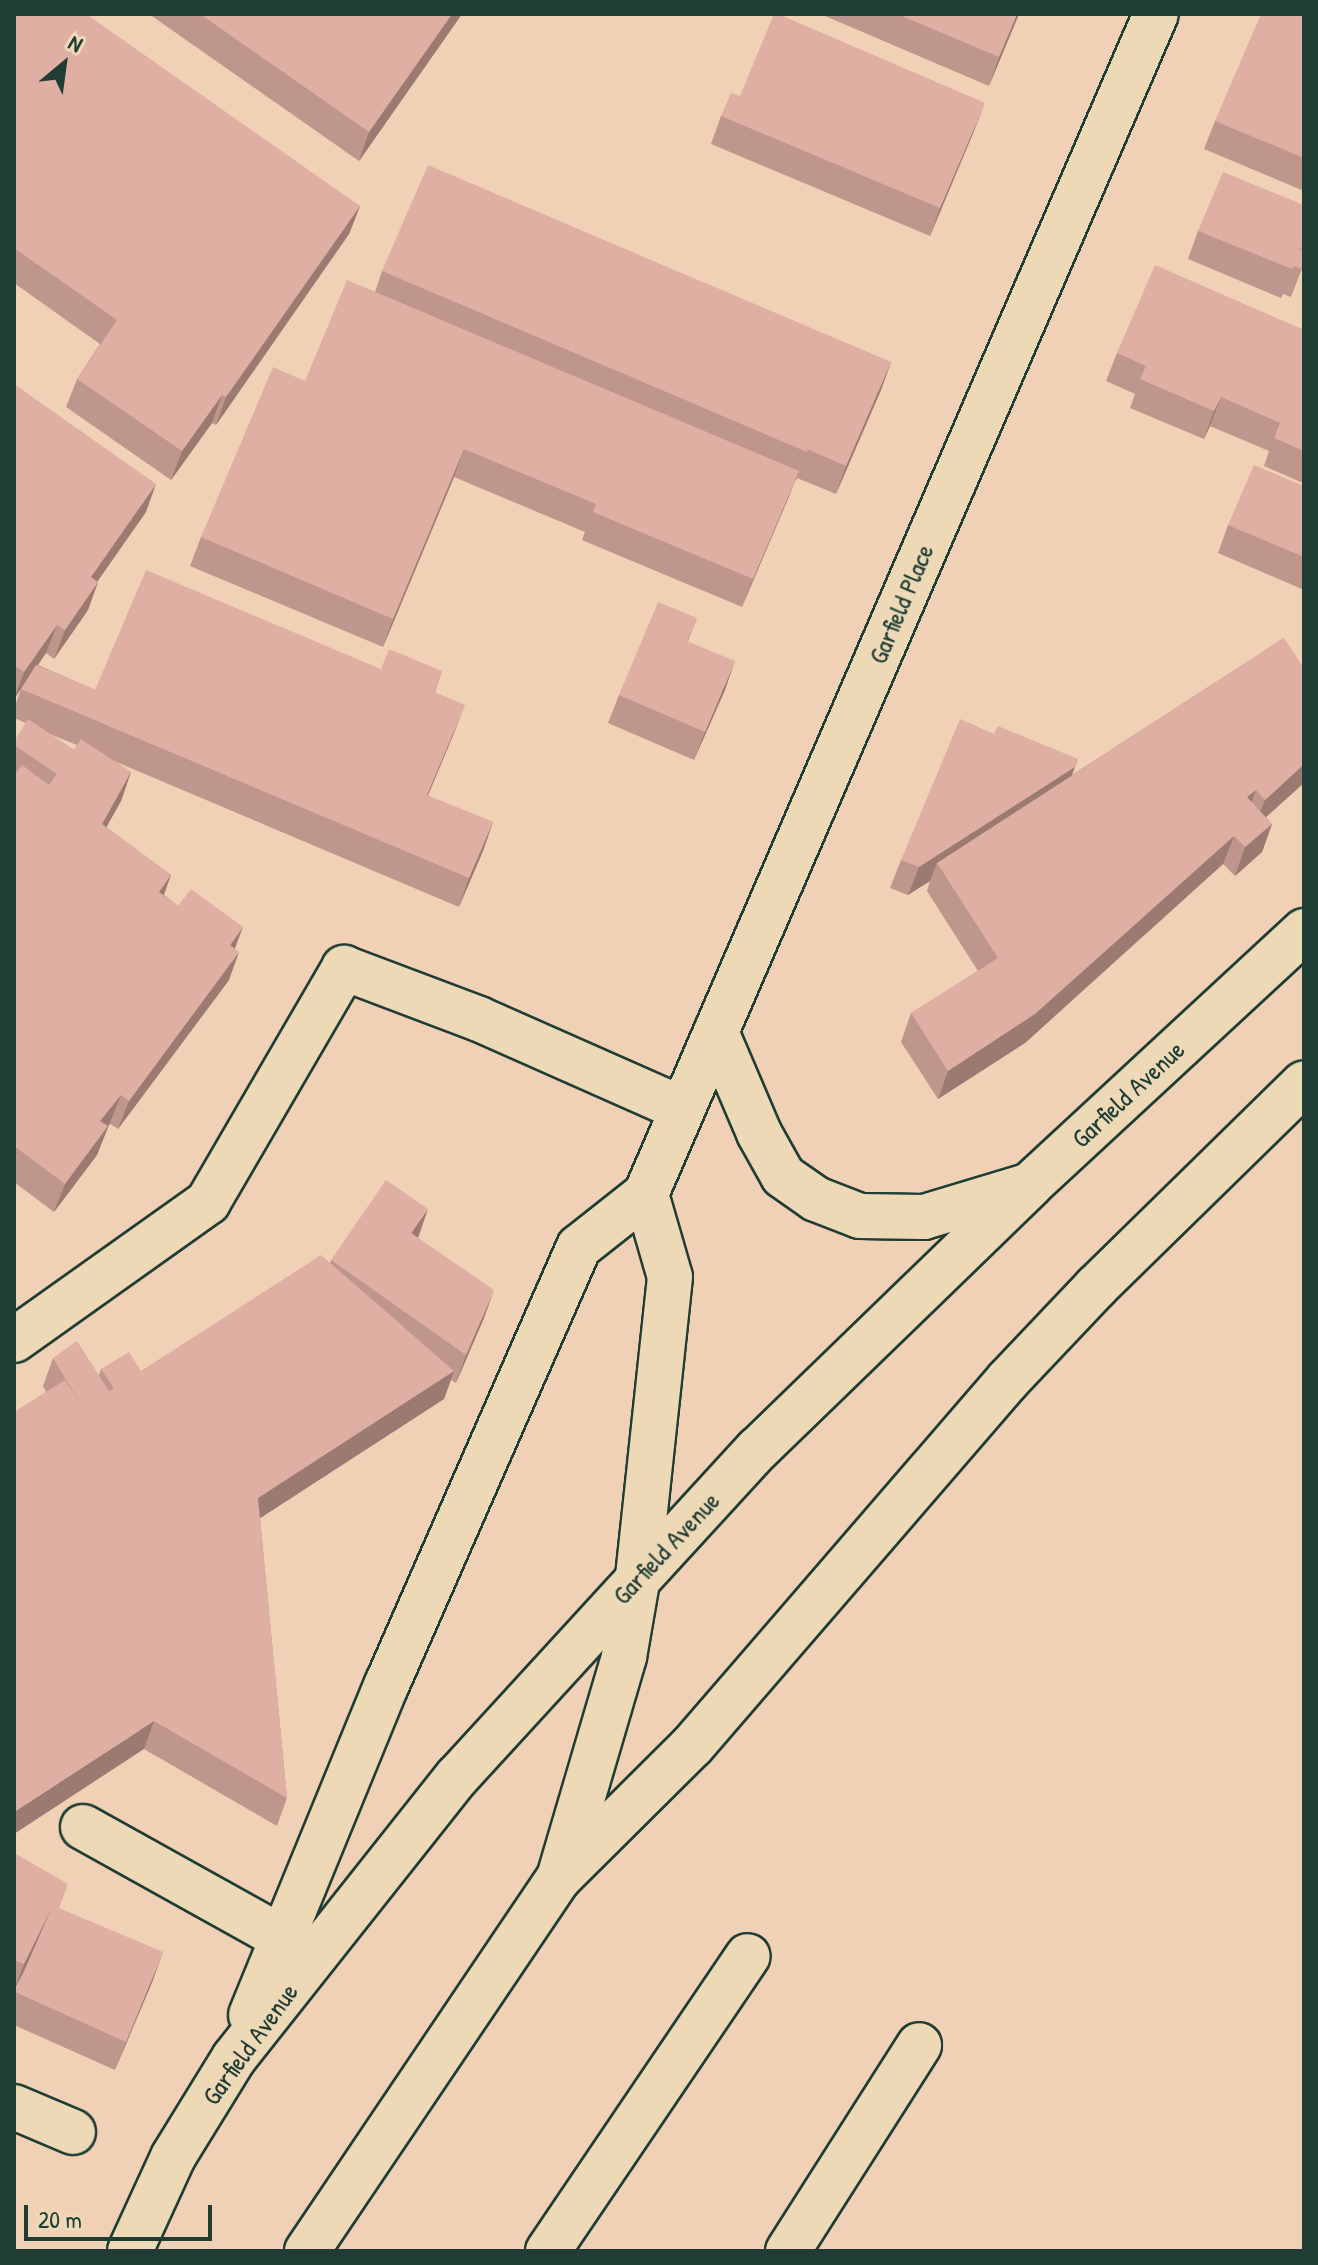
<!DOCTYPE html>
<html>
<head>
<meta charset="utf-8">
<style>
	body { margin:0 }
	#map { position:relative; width:1318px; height:2265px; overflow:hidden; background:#f1d1b5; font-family:"Patrick Hand",sans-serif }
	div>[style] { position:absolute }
	.roads { filter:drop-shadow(2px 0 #1f3d34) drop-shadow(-2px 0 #1f3d34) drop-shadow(0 2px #1f3d34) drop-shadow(0 -2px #1f3d34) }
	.minor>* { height:44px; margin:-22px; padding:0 22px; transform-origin:22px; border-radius:22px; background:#eed9b7 }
	.major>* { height:44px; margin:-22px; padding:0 22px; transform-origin:22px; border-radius:22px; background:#eed9b7 }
	.wall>* { inset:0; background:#bf968b }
	.shaded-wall>* { inset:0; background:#9b7a71 }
	.building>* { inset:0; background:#deafa2 }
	span { translate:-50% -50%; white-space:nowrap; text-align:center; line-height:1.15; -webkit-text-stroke:6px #eed9b7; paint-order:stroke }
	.street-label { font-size:26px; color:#1f3d34 }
	.frame { position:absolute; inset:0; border:16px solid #1f3d34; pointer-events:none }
	.north { position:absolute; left:24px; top:24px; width:80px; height:80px; -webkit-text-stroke:6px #eed9b7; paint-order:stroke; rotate:29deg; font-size:22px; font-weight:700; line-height:32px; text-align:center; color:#1f3d34 }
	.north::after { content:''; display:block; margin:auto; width:28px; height:36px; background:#1f3d34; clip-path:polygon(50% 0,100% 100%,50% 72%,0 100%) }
	.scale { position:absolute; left:24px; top:2205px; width:188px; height:36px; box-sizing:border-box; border:4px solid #1f3d34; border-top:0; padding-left:10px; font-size:24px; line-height:28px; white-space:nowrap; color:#1f3d34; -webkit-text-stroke:6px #eed9b7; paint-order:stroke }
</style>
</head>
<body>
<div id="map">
	<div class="roads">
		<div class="minor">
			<i style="left:646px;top:1194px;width:1285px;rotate:-66.63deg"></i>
			<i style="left:14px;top:1340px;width:238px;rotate:-35.4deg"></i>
			<i style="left:208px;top:1202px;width:271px;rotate:-59.8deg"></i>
			<i style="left:344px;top:968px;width:144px;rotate:20.7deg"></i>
			<i style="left:479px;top:1019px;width:222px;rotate:23.9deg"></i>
			<i style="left:83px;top:1827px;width:227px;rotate:29.1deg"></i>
			<i style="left:14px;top:2107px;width:64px;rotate:23deg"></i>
			<i style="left:548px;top:2251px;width:356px;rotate:-55.9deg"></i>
			<i style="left:788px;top:2251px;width:244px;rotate:-57.5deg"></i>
		</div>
		<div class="major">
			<i style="left:716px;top:1032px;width:110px;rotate:66.9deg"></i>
			<i style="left:759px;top:1133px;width:49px;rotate:60.8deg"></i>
			<i style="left:783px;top:1176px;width:40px;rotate:34.9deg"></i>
			<i style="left:816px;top:1199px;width:47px;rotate:21.1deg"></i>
			<i style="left:860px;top:1216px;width:64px;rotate:0.9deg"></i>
			<i style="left:924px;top:1217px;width:104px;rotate:-16.7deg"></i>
			<i style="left:251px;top:2015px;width:358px;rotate:-67.7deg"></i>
			<i style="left:387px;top:1684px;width:477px;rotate:-66.3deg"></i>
			<i style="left:579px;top:1247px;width:85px;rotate:-38.3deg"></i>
			<i style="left:646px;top:1194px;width:86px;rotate:73.9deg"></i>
			<i style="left:670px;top:1277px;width:301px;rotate:96.1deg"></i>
			<i style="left:638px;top:1576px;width:82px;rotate:99.8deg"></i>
			<i style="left:624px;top:1657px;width:230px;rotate:106.4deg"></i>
			<i style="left:130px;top:2251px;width:103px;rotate:-65.4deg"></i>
			<i style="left:173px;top:2157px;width:116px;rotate:-58.4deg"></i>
			<i style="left:234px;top:2058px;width:359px;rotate:-51.6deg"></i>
			<i style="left:457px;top:1777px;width:445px;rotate:-47.5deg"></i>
			<i style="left:758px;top:1449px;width:379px;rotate:-44.1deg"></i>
			<i style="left:1030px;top:1185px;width:374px;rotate:-42.8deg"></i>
			<i style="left:307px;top:2251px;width:450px;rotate:-56deg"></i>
			<i style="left:559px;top:1878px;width:187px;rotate:-44.8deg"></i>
			<i style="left:692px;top:1746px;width:484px;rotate:-49.2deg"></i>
			<i style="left:1008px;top:1380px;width:128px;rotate:-46.6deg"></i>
			<i style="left:1096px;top:1287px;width:291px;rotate:-44.4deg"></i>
		</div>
	</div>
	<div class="wall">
		<i style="clip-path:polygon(14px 14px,360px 206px,349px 234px,216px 425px,212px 423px,171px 480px,66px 407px,77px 379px,100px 344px,14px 283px)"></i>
		<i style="clip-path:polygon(149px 14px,462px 14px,359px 161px)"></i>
		<i style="clip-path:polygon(826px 14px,1019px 14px,989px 86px,825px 16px)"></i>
		<i style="clip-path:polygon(1304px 14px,1304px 191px,1204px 149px,1215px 121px)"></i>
		<i style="clip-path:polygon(740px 96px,974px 131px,930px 236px,711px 144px,721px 116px)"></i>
		<i style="clip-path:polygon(1304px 205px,1304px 244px,1301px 251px,1304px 263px,1291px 297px,1283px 294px,1281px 298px,1188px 259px,1198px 231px)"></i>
		<i style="clip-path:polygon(382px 271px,891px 362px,881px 390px,836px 494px,797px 478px,796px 481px,795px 480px,742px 607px,582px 540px,585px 532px,454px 477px,383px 647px,190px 566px,201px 537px,305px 381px,375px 292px)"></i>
		<i style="clip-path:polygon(1304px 330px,1303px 483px,1264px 466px,1269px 451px,1210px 426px,1204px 439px,1130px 408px,1135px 394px,1106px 381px,1117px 353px)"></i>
		<i style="clip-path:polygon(evenodd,14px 384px,146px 512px,97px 581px,98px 582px,88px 610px,54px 659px,46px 653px,38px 665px,95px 690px,381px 669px,442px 671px,435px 692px,454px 733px,428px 796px,493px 822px,483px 851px,459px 907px,114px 761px,131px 772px,121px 801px,106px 827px,171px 875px,164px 895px,235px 949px,229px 980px,118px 1129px,110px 1124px,107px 1128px,97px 1155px,54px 1212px,14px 1182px,14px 742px,26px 723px,14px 718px,14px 709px,21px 689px,14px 699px,14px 384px,50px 734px,77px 745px,74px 750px,50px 734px)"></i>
		<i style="clip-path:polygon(1304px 486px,1304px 590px,1218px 553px,1228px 525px)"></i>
		<i style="clip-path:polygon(697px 618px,688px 641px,725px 690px,694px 760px,608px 723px,619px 695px)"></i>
		<i style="clip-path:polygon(1284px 638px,1266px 817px,1272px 824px,1262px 852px,1235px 876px,1223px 864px,1025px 1043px,938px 1099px,901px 1042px,911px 1013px,978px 971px,927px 891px,930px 881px,908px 895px,890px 888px,901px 860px,994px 734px,1078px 759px,1072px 775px)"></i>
		<i style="clip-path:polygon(418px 1238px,484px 1318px,456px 1383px,451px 1380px,444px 1399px,260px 1518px,287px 1798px,277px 1826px,144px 1749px,46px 1392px,43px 1386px,53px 1358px,99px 1375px,101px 1369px,141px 1371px,330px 1263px,331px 1260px)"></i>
		<i style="clip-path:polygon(14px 1853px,59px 1908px,153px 1980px,115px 2070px,14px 2025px,14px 1995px,26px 1968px,14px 1991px)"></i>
	</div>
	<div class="shaded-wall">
		<i style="clip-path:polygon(452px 14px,462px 14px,359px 161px,369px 132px)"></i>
		<i style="clip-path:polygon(1017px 14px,1019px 14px,989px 86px,999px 57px)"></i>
		<i style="clip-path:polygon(985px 103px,974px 131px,930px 236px,940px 208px)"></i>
		<i style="clip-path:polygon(360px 206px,349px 234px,216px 425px,226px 397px)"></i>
		<i style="clip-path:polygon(891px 362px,881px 390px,836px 494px,846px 466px)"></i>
		<i style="clip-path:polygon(222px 395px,212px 423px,171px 480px,182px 451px)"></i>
		<i style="clip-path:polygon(1221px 397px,1210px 426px,1204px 439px,1214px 411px)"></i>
		<i style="clip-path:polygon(464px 449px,454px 477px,383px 647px,393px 619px)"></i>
		<i style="clip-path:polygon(799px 471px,788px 499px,742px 607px,753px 579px)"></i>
		<i style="clip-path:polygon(156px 484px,146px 512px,81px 605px,91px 577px)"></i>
		<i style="clip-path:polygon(98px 582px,88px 610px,54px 659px,65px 630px)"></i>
		<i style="clip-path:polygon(57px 625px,46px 653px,14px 699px,24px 672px)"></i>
		<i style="clip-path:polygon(735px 661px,725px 690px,694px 760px,705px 732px)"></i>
		<i style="clip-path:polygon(465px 705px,454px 733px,416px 823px,427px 795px)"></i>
		<i style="clip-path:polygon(1078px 759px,1064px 795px,937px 863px,930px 881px,908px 895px,919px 867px)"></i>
		<i style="clip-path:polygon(1304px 764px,1304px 783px,1254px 828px,1265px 800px)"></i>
		<i style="clip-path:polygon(131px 772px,121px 801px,92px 853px,102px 824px)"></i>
		<i style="clip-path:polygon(1256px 790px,1246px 818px,1247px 797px)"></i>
		<i style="clip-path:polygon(493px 822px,483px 851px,459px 907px,469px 878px)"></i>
		<i style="clip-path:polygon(1272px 824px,1262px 852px,1235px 876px,1245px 847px)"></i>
		<i style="clip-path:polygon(1234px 836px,1223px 864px,1025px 1043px,938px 1099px,948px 1071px)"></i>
		<i style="clip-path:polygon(171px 875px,160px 904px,159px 892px)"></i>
		<i style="clip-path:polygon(243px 927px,232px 956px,230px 945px)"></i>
		<i style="clip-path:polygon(239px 952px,229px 980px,118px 1129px,129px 1101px)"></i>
		<i style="clip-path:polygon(121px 1095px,97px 1155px,54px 1212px,65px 1184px,100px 1121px)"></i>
		<i style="clip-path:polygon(428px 1209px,418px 1238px,411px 1233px)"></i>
		<i style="clip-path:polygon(494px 1290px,484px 1318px,456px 1383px,466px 1355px)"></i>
		<i style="clip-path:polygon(454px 1371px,444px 1399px,248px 1526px,258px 1498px)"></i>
		<i style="clip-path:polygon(154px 1721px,144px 1749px,14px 1834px,14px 1812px)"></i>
		<i style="clip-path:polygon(52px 1907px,42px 1935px,14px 1991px,24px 1964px)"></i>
		<i style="clip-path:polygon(163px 1952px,153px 1980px,115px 2070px,126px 2042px)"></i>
	</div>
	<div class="building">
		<i style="clip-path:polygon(14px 14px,86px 14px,360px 206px,226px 397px,222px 395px,182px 451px,77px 379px,117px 320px,14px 248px)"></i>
		<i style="clip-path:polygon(200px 14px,452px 14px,369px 132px)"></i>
		<i style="clip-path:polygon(774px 14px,778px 14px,985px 103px,940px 208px,721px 116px,731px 93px,740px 96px)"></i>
		<i style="clip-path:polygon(897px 14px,1017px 14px,999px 57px)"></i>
		<i style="clip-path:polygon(1261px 14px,1304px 14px,1304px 158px,1215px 121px)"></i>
		<i style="clip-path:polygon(428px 165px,891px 362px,846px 466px,807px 449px,807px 452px,382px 271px)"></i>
		<i style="clip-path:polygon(1223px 172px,1304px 205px,1304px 241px,1300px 250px,1304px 252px,1304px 262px,1301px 269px,1294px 266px,1292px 269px,1198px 231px)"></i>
		<i style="clip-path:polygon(1155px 265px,1304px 330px,1304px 451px,1274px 438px,1280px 423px,1221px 397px,1214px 411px,1140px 379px,1146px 366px,1117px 353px)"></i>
		<i style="clip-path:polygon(347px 280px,799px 471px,753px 579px,593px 512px,596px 504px,464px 449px,393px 619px,201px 537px,273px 367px,305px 381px)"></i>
		<i style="clip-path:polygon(14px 384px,156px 484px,91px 577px,98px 582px,65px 630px,57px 625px,24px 672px,14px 665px)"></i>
		<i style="clip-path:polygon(1254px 465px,1304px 486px,1304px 557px,1228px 525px)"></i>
		<i style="clip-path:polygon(146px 570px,381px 669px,389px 649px,442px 671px,434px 692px,465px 705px,427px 795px,493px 822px,469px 878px,21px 689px,36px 665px,95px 690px)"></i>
		<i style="clip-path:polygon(658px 602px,697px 618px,687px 641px,735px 661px,705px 732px,619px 695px)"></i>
		<i style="clip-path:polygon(1284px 638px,1304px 668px,1304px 764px,1265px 800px,1256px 790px,1247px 797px,1272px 824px,1245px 847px,1234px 836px,1035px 1014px,948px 1071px,911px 1013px,998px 958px,937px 863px)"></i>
		<i style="clip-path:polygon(28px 719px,74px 750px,81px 739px,131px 772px,102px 824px,171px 875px,159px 892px,178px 906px,191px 889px,243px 927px,230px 945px,239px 952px,129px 1101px,121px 1095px,100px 1121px,108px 1126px,65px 1184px,14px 1146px,14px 776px,22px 765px,49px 785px,57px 774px,14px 745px,14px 742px)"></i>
		<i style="clip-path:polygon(960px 719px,994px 734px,998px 726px,1078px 759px,1075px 767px,919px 867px,901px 860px)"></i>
		<i style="clip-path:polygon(386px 1180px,428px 1209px,411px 1233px,494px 1290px,466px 1355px,331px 1260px)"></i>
		<i style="clip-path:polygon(321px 1255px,454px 1371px,258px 1498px,287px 1798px,154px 1721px,14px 1812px,14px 1412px,65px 1380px,83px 1408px,53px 1358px,77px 1341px,109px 1391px,114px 1388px,101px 1369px,129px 1352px,141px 1371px)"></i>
		<i style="clip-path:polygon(14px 1853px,68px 1884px,59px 1908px,163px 1952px,126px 2042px,15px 1992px,52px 1907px,24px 1964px,14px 1960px)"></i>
	</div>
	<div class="street-label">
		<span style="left:901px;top:604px;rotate:-67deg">Garfield Place</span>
		<span style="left:1128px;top:1094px;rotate:-43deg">Garfield Avenue</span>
		<span style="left:666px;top:1548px;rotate:-47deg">Garfield Avenue</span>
		<span style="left:250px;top:2044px;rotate:-54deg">Garfield Avenue</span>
	</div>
	<div class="frame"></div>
	<div class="north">N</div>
	<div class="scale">20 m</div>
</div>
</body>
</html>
